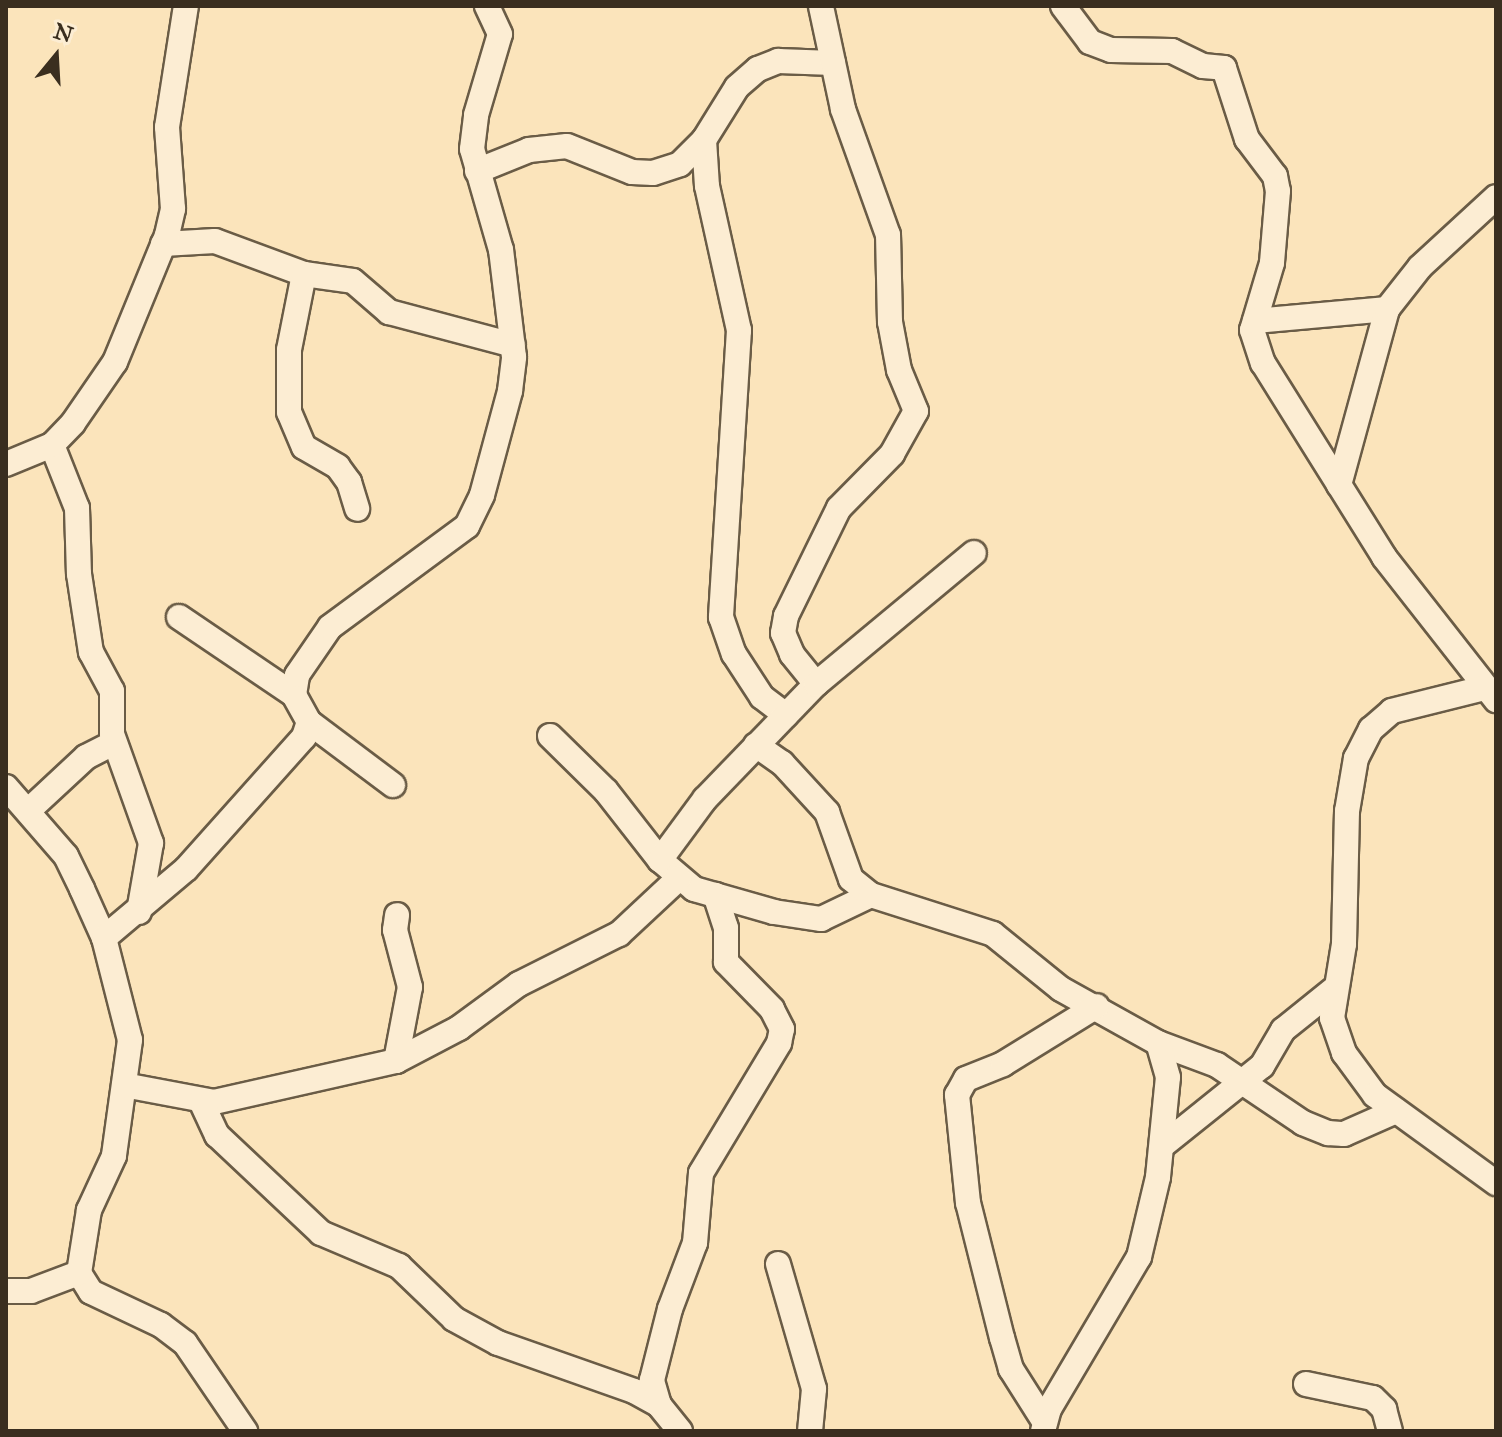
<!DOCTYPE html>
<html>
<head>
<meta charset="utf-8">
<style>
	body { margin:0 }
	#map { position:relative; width:1502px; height:1437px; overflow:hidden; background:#fbe4bb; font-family:"IM FELL Great Primer",serif }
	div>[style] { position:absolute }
	.roads { filter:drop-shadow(2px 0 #6a5c46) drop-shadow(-2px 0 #6a5c46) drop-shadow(0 2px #6a5c46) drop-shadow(0 -2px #6a5c46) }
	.street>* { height:24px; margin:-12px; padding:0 12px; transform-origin:12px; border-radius:12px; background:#fcedd3 }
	span { translate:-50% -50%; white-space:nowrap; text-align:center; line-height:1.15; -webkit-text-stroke:7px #fcedd3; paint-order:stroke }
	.frame { position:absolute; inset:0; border:8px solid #3a2e1f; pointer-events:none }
	.north { position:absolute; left:16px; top:16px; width:80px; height:80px; -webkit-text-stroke:6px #fcedd3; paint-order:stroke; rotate:18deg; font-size:22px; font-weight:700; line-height:32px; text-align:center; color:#3a2e1f }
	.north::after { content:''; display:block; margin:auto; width:28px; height:36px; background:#3a2e1f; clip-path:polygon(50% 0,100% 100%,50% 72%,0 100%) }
</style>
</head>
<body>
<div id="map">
	<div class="roads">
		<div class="street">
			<i style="left:1063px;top:6px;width:45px;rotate:53.1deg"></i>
			<i style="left:1090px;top:42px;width:22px;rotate:21deg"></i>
			<i style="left:1111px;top:50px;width:61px;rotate:0.9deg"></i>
			<i style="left:1172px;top:51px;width:34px;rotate:26deg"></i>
			<i style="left:1203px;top:66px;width:21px;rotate:5deg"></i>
			<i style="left:1224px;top:68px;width:75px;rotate:72.1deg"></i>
			<i style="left:1247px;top:139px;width:46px;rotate:52.9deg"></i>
			<i style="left:1275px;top:176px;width:15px;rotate:79deg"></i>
			<i style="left:1278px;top:191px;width:72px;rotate:94.8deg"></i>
			<i style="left:1272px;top:263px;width:70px;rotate:106.6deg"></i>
			<i style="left:1252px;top:330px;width:35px;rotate:72deg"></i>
			<i style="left:1263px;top:363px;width:229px;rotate:58deg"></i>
			<i style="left:1384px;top:557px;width:182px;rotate:51.9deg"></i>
			<i style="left:704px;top:140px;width:46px;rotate:86.3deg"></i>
			<i style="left:707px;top:186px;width:148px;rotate:77.5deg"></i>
			<i style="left:739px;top:330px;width:288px;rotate:93.6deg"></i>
			<i style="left:721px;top:617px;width:39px;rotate:71deg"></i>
			<i style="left:734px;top:654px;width:51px;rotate:56.9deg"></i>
			<i style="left:762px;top:697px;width:30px;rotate:37deg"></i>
			<i style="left:477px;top:171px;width:56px;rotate:-22deg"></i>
			<i style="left:529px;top:150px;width:38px;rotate:-6deg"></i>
			<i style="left:567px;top:146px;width:70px;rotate:21.8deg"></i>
			<i style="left:632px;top:172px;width:21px;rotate:3deg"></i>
			<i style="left:653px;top:173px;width:28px;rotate:-18deg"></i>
			<i style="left:680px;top:164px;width:34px;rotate:-45deg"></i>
			<i style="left:704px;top:140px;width:62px;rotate:-58.1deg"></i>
			<i style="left:737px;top:87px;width:28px;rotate:-41deg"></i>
			<i style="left:758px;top:69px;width:22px;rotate:-22deg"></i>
			<i style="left:778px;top:61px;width:55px;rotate:2.1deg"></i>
			<i style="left:163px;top:244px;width:52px;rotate:-3.3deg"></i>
			<i style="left:215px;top:241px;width:95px;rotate:20.3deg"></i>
			<i style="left:304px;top:274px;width:77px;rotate:101.2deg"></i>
			<i style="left:289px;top:350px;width:62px;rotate:90deg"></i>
			<i style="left:289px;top:412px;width:38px;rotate:67deg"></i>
			<i style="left:304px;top:447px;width:39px;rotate:30deg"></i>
			<i style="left:338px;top:467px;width:19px;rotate:54deg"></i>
			<i style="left:349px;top:482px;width:28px;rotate:73deg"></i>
			<i style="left:304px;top:274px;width:49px;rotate:8.1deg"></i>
			<i style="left:353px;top:281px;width:48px;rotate:40.7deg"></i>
			<i style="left:389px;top:312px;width:128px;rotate:14.9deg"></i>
			<i style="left:1255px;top:321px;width:133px;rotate:-5.2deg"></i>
			<i style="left:52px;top:445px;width:68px;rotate:68.4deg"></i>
			<i style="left:77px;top:508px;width:66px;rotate:88.3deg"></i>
			<i style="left:79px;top:574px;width:79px;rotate:81.3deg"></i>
			<i style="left:91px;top:652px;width:44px;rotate:61.7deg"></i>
			<i style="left:112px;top:691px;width:43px;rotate:90deg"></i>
			<i style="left:112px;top:734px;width:116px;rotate:70.3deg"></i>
			<i style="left:151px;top:843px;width:70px;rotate:99.9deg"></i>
			<i style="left:6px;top:464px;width:50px;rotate:-22.4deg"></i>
			<i style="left:52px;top:445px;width:30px;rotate:-46deg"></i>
			<i style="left:73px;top:423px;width:74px;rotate:-55.5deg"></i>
			<i style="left:115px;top:362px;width:137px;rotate:-67.7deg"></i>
			<i style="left:167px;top:235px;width:27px;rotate:-77deg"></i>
			<i style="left:173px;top:209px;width:82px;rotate:-94.2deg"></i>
			<i style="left:167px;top:127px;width:122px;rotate:-81.1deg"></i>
			<i style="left:1339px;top:485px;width:182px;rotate:-74.7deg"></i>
			<i style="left:1387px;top:309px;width:53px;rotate:-51.8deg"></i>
			<i style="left:1420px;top:267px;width:103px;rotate:-42.6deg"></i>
			<i style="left:179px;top:617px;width:139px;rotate:34.1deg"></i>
			<i style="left:816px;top:684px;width:38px;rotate:-129deg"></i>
			<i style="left:792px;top:654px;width:23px;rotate:-113deg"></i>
			<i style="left:783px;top:633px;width:17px;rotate:-80deg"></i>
			<i style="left:786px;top:616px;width:120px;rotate:-63.9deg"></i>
			<i style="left:839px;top:508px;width:76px;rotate:-45.5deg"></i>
			<i style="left:892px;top:454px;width:49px;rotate:-60.8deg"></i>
			<i style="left:916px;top:411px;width:44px;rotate:-112.5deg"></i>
			<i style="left:899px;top:370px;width:49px;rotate:-100.6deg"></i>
			<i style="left:890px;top:322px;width:87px;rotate:-91.3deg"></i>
			<i style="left:888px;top:235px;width:134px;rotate:-109.7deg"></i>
			<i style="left:843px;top:109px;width:105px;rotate:-102.1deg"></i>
			<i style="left:1484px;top:688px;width:95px;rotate:166deg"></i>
			<i style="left:1392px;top:711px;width:28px;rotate:139deg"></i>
			<i style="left:1371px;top:729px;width:33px;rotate:117deg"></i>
			<i style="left:1356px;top:758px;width:54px;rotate:99.6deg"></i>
			<i style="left:1347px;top:811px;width:133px;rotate:91.3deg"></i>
			<i style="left:1344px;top:944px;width:75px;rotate:99.2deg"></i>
			<i style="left:1332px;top:1018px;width:37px;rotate:71deg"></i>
			<i style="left:1344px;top:1053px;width:52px;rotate:53.6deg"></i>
			<i style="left:1375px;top:1095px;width:150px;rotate:36deg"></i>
			<i style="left:309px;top:722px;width:105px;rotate:36.9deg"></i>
			<i style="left:550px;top:736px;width:78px;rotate:44.5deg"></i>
			<i style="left:606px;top:791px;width:88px;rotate:52deg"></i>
			<i style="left:660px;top:860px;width:45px;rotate:40.5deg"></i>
			<i style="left:694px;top:889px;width:83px;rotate:16deg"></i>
			<i style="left:774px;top:912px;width:48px;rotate:8.5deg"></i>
			<i style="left:821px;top:919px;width:55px;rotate:-25.6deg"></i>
			<i style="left:756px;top:745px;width:32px;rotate:35deg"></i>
			<i style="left:782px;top:763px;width:67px;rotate:47.4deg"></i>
			<i style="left:827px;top:812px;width:71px;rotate:70.3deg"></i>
			<i style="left:851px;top:879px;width:26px;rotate:39deg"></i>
			<i style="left:871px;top:895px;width:128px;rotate:17.7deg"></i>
			<i style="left:993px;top:934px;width:87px;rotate:39deg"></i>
			<i style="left:1061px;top:989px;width:111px;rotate:29.1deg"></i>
			<i style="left:1158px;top:1043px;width:63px;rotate:20.4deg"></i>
			<i style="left:1217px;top:1065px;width:104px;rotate:34deg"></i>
			<i style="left:1303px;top:1123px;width:27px;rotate:22deg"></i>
			<i style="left:1328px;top:1133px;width:16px;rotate:4deg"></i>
			<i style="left:1344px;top:1134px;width:57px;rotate:-23.9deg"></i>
			<i style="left:6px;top:787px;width:91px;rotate:49deg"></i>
			<i style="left:66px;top:856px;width:37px;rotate:64deg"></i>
			<i style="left:82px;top:889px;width:54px;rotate:65.8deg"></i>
			<i style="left:104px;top:938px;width:105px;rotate:75.7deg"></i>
			<i style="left:130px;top:1040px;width:117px;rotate:97.9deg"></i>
			<i style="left:114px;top:1156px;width:60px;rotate:114.8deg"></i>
			<i style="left:89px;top:1210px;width:64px;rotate:99deg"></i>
			<i style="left:79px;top:1273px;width:22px;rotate:58deg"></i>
			<i style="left:91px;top:1292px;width:77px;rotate:25.2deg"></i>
			<i style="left:161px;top:1325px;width:30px;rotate:37deg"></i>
			<i style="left:185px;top:1343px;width:107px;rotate:55.7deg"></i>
			<i style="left:29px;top:810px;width:78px;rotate:-42.9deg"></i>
			<i style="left:86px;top:757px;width:31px;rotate:-27deg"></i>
			<i style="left:660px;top:860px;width:76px;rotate:-53.6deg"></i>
			<i style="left:705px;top:799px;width:160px;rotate:-46deg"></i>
			<i style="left:816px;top:684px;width:205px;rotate:-39.7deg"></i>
			<i style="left:104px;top:938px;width:107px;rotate:-40.1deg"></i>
			<i style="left:186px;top:869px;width:177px;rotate:-48.2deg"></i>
			<i style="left:304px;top:737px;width:16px;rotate:-72deg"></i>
			<i style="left:309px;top:722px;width:31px;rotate:-119deg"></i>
			<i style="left:294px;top:695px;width:20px;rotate:-81deg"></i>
			<i style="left:297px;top:675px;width:58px;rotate:-55.5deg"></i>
			<i style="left:330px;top:627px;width:170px;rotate:-36.4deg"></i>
			<i style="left:467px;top:526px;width:34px;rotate:-64deg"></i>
			<i style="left:482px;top:495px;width:108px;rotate:-74.9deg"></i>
			<i style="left:510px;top:391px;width:34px;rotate:-83deg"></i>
			<i style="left:514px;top:357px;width:108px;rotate:-96.9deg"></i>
			<i style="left:501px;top:250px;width:105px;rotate:-106deg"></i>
			<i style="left:472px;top:149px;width:34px;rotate:-83deg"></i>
			<i style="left:476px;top:115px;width:84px;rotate:-73.5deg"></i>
			<i style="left:500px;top:34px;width:31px;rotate:-115deg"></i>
			<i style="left:396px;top:1061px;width:75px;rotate:-79.3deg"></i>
			<i style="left:410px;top:987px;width:59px;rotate:-104.7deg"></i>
			<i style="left:395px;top:930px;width:15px;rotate:-82deg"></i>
			<i style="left:124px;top:1085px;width:92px;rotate:10.7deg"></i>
			<i style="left:214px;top:1102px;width:187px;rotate:-12.7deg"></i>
			<i style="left:396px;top:1061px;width:71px;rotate:-27.6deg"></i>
			<i style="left:459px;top:1028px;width:74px;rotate:-36.3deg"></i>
			<i style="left:519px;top:984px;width:112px;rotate:-26.6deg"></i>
			<i style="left:619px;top:934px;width:82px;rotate:-43deg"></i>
			<i style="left:201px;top:1101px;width:38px;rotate:65deg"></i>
			<i style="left:217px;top:1135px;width:143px;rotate:43.3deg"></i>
			<i style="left:321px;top:1233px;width:85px;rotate:22.9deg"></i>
			<i style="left:399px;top:1266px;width:76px;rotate:43.9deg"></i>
			<i style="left:454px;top:1319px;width:50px;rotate:28.6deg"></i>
			<i style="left:498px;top:1343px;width:144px;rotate:19.4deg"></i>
			<i style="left:634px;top:1391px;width:29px;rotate:29deg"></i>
			<i style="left:1162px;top:1146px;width:128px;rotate:-38.7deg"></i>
			<i style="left:1262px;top:1066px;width:42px;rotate:-59.7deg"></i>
			<i style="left:1283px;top:1030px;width:64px;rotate:-38.7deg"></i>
			<i style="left:778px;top:1264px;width:130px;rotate:73.9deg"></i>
			<i style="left:814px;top:1389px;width:42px;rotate:95.4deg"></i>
			<i style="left:6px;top:1291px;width:25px"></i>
			<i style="left:31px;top:1291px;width:51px;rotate:-20.6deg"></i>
			<i style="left:1306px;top:1384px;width:68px;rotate:11.8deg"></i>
			<i style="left:1373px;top:1398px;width:16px;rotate:45deg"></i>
			<i style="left:1384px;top:1409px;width:23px;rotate:75deg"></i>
			<i style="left:1044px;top:1421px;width:62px;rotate:-122.4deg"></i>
			<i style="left:1011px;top:1369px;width:32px;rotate:-106deg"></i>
			<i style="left:1002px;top:1338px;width:139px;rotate:-104.1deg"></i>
			<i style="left:968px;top:1203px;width:109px;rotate:-95.8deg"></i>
			<i style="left:957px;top:1095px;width:18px;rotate:-61deg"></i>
			<i style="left:966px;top:1079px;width:40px;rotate:-22deg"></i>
			<i style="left:1003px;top:1064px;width:110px;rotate:-31.7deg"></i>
			<i style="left:680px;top:1431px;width:33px;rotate:-129deg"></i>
			<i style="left:659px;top:1405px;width:26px;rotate:-106deg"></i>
			<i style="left:652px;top:1380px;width:73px;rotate:-75.8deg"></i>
			<i style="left:670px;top:1309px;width:71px;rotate:-69.3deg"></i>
			<i style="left:695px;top:1243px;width:70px;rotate:-85.1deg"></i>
			<i style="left:701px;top:1173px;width:152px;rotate:-59deg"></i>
			<i style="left:779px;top:1043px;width:14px;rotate:-78deg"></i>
			<i style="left:782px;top:1029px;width:22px;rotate:-117deg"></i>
			<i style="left:772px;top:1009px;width:66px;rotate:-134.4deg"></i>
			<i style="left:726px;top:962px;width:34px;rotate:-90deg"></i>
			<i style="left:726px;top:928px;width:35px;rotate:-108deg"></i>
			<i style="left:1043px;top:1431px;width:23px;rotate:-75deg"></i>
			<i style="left:1049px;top:1409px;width:177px;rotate:-59.4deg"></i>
			<i style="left:1139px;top:1257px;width:82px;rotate:-76.6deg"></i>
			<i style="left:1158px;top:1177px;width:100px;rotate:-84.3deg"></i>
			<i style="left:1168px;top:1077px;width:35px;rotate:-106deg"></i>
		</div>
	</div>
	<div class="frame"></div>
	<div class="north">N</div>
</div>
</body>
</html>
